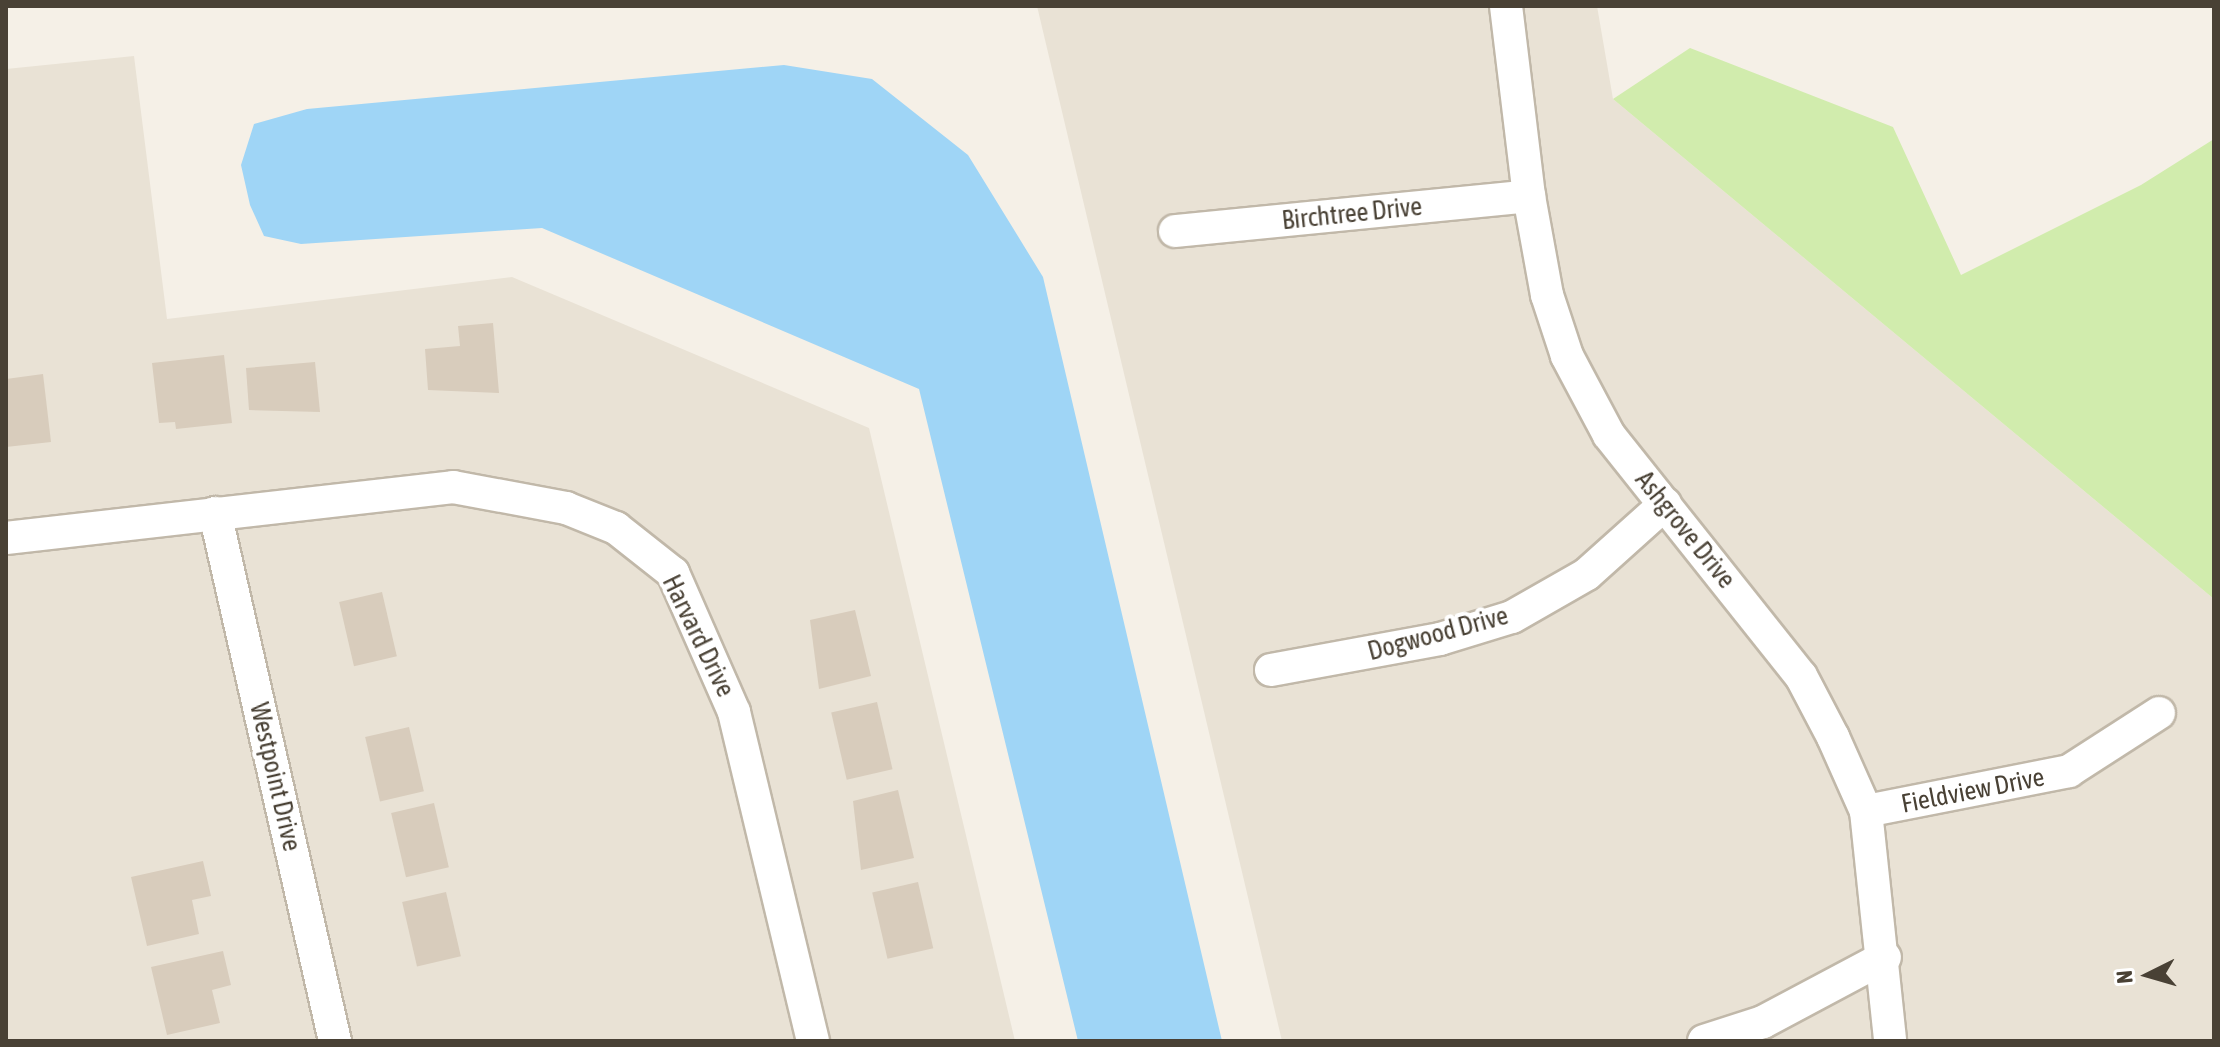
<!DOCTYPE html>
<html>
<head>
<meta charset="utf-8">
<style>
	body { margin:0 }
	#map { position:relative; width:2220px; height:1047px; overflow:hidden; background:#f5f0e7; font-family:"Asap Condensed",sans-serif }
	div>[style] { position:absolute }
	.residential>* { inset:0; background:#e9e2d5 }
	.green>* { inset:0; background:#d1ecad }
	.water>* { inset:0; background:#9fd5f6 }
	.building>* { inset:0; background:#d8ccbc; transform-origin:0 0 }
	.roads { filter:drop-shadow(2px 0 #c1b8a9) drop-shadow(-2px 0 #c1b8a9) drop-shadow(0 2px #c1b8a9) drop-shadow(0 -2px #c1b8a9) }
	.street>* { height:32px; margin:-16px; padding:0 16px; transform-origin:16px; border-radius:16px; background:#fff }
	span { translate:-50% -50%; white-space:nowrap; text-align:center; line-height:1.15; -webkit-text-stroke:8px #fff; paint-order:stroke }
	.street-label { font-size:26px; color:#494135 }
	.frame { position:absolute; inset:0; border:8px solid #494135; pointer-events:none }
	.north { position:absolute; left:2108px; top:935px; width:80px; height:80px; -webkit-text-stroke:6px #fff; paint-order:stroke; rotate:265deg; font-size:22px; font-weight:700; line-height:32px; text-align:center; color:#494135 }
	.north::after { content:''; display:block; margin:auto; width:28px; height:36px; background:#494135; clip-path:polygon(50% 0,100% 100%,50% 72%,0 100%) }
</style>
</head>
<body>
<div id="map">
	<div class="residential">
		<i style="clip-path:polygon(1037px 6px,1597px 6px,1613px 99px,2214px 599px,2214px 1041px,1282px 1041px)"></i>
		<i style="clip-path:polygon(134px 56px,167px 319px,512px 277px,869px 428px,1015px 1041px,6px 1041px,6px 69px)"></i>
	</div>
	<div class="green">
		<i style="clip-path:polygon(1690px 48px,1893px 127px,1961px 275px,2141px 185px,2214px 139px,2214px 599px,1613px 99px)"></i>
	</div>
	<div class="water">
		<i style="clip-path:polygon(784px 65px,872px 79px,968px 155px,1043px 277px,1222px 1041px,1078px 1041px,919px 389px,542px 228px,301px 244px,264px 236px,250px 205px,241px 165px,254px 124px,307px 109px)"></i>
	</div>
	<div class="building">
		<i style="clip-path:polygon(493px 323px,499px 393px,428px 390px,425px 349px,460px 346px,458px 326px)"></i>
		<i style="clip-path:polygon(224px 355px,232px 423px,176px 429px,175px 422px,159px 423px,152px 363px)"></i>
		<i style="clip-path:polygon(315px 362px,320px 412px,249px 410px,246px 368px)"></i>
		<i style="clip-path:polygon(43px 374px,51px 442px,6px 447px,6px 379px)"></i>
		<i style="left:382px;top:592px;width:66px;height:44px;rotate:77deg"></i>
		<i style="clip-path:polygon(855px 610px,871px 676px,819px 689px,810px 620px)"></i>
		<i style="left:877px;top:702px;width:69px;height:47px;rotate:77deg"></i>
		<i style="left:409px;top:727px;width:66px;height:45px;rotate:77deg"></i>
		<i style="clip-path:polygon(898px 790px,914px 858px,861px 870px,853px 801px)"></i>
		<i style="left:434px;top:803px;width:66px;height:44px;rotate:77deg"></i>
		<i style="clip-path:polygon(203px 861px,211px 896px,192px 900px,199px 934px,147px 946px,131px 877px)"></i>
		<i style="left:918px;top:882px;width:68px;height:47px;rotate:77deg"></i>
		<i style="left:446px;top:892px;width:66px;height:45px;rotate:77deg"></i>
		<i style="clip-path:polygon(223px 951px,231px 985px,212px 990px,220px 1023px,167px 1035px,151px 967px)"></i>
	</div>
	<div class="roads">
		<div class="street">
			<i style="left:1506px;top:6px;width:191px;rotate:83.1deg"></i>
			<i style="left:1529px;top:196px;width:101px;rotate:79.7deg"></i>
			<i style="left:1547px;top:295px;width:64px;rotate:71.8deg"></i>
			<i style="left:1567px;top:356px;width:89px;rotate:62deg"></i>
			<i style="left:1609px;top:435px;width:308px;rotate:51.5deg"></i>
			<i style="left:1801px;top:676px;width:69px;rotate:62.3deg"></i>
			<i style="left:1833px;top:737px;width:81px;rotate:66deg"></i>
			<i style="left:1866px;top:811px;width:231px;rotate:84deg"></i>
			<i style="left:1175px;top:231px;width:356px;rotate:-5.6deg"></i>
			<i style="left:215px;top:513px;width:541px;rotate:77.2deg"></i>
			<i style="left:6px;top:538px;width:450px;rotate:-6.5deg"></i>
			<i style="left:453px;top:487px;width:115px;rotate:10.5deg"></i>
			<i style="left:566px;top:508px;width:54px;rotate:21.8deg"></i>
			<i style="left:616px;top:528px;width:73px;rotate:38.3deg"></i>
			<i style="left:673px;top:573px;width:152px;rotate:66.3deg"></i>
			<i style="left:734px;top:712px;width:338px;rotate:76.5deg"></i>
			<i style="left:1271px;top:670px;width:172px;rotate:-10.4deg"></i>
			<i style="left:1440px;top:639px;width:75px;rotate:-17deg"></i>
			<i style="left:1512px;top:617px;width:86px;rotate:-29.8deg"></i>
			<i style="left:1587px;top:574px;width:105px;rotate:-41.9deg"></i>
			<i style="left:1866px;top:811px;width:207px;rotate:-11.1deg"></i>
			<i style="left:2069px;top:771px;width:107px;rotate:-32.8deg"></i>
			<i style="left:1704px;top:1041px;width:62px;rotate:-17.9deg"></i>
			<i style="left:1763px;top:1022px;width:138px;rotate:-28deg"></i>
		</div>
	</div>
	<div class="street-label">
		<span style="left:1352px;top:214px;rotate:-6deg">Birchtree Drive</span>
		<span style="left:1685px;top:530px;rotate:51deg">Ashgrove Drive</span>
		<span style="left:1438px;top:634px;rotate:-15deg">Dogwood Drive</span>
		<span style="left:698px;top:636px;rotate:64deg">Harvard Drive</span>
		<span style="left:275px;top:777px;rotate:77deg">Westpoint Drive</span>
		<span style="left:1973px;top:791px;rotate:-11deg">Fieldview Drive</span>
	</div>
	<div class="frame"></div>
	<div class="north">N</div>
</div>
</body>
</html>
